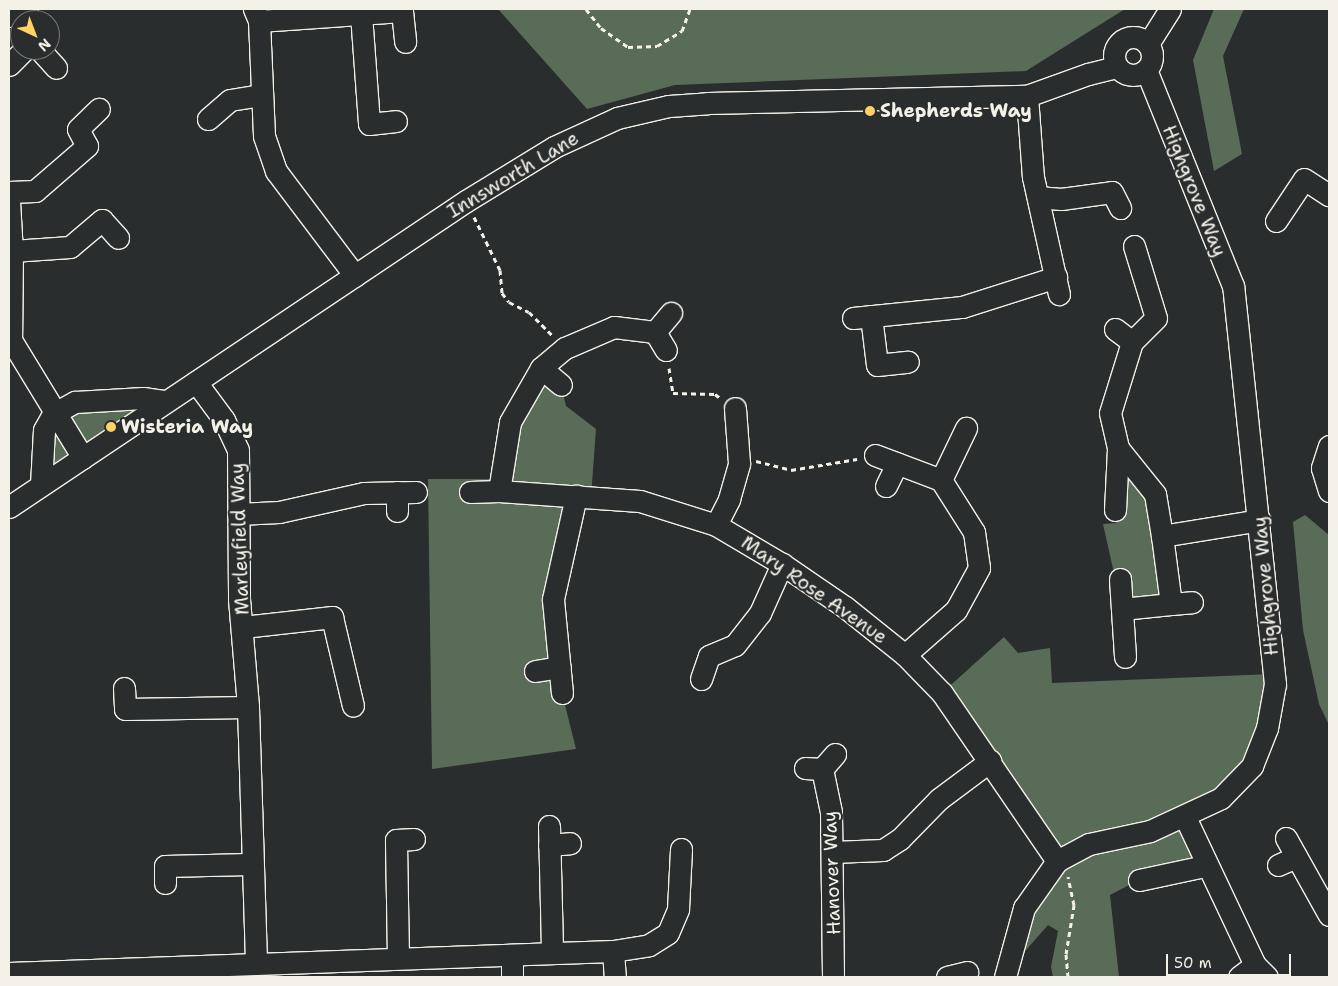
<!DOCTYPE html>
<html>
<head>
<meta charset="utf-8">
<style>
	body { margin:0 }
	#map { position:relative; width:1338px; height:986px; overflow:hidden; background:#2a2d2e; font-family:"Shantell Sans",sans-serif }
	div>[style] { position:absolute }
	.green>* { inset:0; background:#596c57 }
	.path>* { height:3px; margin-top:-1.5px; transform-origin:0; background:repeating-linear-gradient(90deg,#f4f1e8 0 5px,transparent 0 9px) }
	.roads { filter:drop-shadow(1px 0 #f4f1e8) drop-shadow(-1px 0 #f4f1e8) drop-shadow(0 1px #f4f1e8) drop-shadow(0 -1px #f4f1e8) }
	.minor>* { height:21px; margin:-10.5px; padding:0 10.5px; transform-origin:10.5px; border-radius:10.5px; background:#2a2d2e }
	.minor>.ring { margin:-10.5px; padding:0; box-sizing:content-box; background:none; border:21px solid #2a2d2e; border-radius:50% }
	.dots>* { width:14px; height:14px; translate:-50% -50%; box-sizing:border-box; border:2px solid #2a2d2e; border-radius:50% }
	span { translate:-50% -50%; white-space:nowrap; text-align:center; line-height:1.15; -webkit-text-stroke:4px #2a2d2e; paint-order:stroke }
	.poi-label { font-size:19px; color:#f4f1e8; font-weight:700 }
	.left { translate:0 -50%; text-align:left }
	.street-label { font-size:19px; color:#f4f1e8 }
	.frame { position:absolute; inset:0; border:10px solid #f4f1e8; pointer-events:none }
	.north { position:absolute; left:10px; top:10px; width:50px; height:50px; box-sizing:border-box; background:#2a2d2e; border:1px solid #7b7b78; border-radius:50%; rotate:137deg; font-size:14px; font-weight:700; line-height:20px; text-align:center; color:#f4f1e8 }
	.north::after { content:''; display:block; margin:auto; width:18px; height:22px; background:#ffd166; clip-path:polygon(50% 0,100% 100%,50% 72%,0 100%) }
	.scale { position:absolute; left:1166px; top:954px; width:125px; height:22px; box-sizing:border-box; border:2px solid #f4f1e8; border-top:0; padding-left:6px; font-size:15px; line-height:18px; white-space:nowrap; color:#f4f1e8; -webkit-text-stroke:4px #2a2d2e; paint-order:stroke }
</style>
</head>
<body>
<div id="map">
	<div class="green">
		<i style="clip-path:polygon(498px 9px,1125px 9px,1026px 71px,675px 85px,587px 109px)"></i>
		<i style="clip-path:polygon(1214px 9px,1244px 9px,1223px 56px,1242px 154px,1214px 171px,1193px 60px)"></i>
		<i style="clip-path:polygon(541px 368px,561px 385px,566px 406px,596px 429px,591px 497px,576px 496px,553px 599px,562px 693px,576px 749px,432px 769px,428px 479px,501px 479px,510px 422px)"></i>
		<i style="clip-path:polygon(165px 401px,41px 485px,53px 414px)"></i>
		<i style="clip-path:polygon(1118px 448px,1155px 494px,1171px 604px,1122px 609px,1103px 524px,1116px 523px)"></i>
		<i style="clip-path:polygon(1305px 515px,1329px 535px,1329px 725px,1319px 704px,1303px 630px,1293px 522px)"></i>
		<i style="clip-path:polygon(1004px 637px,1018px 653px,1050px 648px,1052px 683px,1274px 674px,1252px 766px,1185px 817px,1205px 866px,1139px 880px,1110px 895px,1119px 977px,1053px 977px,1051px 967px,1058px 931px,1048px 925px,1005px 974px,1057px 861px,942px 693px)"></i>
	</div>
	<div class="path">
		<i style="left:586px;top:9px;width:24px;rotate:52deg"></i>
		<i style="left:601px;top:28px;width:33px;rotate:35deg"></i>
		<i style="left:628px;top:47px;width:29px;rotate:-2deg"></i>
		<i style="left:657px;top:46px;width:29px;rotate:-31deg"></i>
		<i style="left:682px;top:31px;width:23px;rotate:-70deg"></i>
		<i style="left:474px;top:217px;width:59px;rotate:63.9deg"></i>
		<i style="left:500px;top:270px;width:23px;rotate:85deg"></i>
		<i style="left:502px;top:293px;width:11px;rotate:52deg"></i>
		<i style="left:509px;top:302px;width:22px;rotate:27deg"></i>
		<i style="left:529px;top:312px;width:33px;rotate:45deg"></i>
		<i style="left:669px;top:368px;width:25px;rotate:81deg"></i>
		<i style="left:673px;top:393px;width:42px;rotate:1.4deg"></i>
		<i style="left:715px;top:394px;width:6px;rotate:39deg"></i>
		<i style="left:756px;top:461px;width:36px;rotate:14deg"></i>
		<i style="left:791px;top:470px;width:67px;rotate:-9.5deg"></i>
		<i style="left:1068px;top:977px;width:23px;rotate:-95deg"></i>
		<i style="left:1066px;top:954px;width:50px;rotate:-80.7deg"></i>
		<i style="left:1074px;top:905px;width:29px;rotate:-102deg"></i>
	</div>
	<div class="roads">
		<div class="minor">
			<i style="left:254px;top:9px;width:13px;rotate:67deg"></i>
			<i style="left:259px;top:21px;width:115px;rotate:87.5deg"></i>
			<i style="left:264px;top:136px;width:37px;rotate:71deg"></i>
			<i style="left:276px;top:171px;width:131px;rotate:53deg"></i>
			<i style="left:361px;top:14px;width:110px;rotate:85.8deg"></i>
			<i style="left:369px;top:124px;width:27px;rotate:-6deg"></i>
			<i style="left:9px;top:16px;width:19px;rotate:-21deg"></i>
			<i style="left:259px;top:21px;width:143px;rotate:-4deg"></i>
			<i style="left:402px;top:11px;width:31px;rotate:84deg"></i>
			<i class="ring" style="left:1114px;top:37px;width:17px;height:17px"></i>
			<i style="left:1148px;top:44px;width:41px;rotate:-57.8deg"></i>
			<i style="left:40px;top:50px;width:24px;rotate:48deg"></i>
			<i style="left:9px;top:65px;width:21px;rotate:-45deg"></i>
			<i style="left:1027px;top:96px;width:81px;rotate:85.8deg"></i>
			<i style="left:1033px;top:177px;width:120px;rotate:77.5deg"></i>
			<i style="left:208px;top:119px;width:29px;rotate:-41deg"></i>
			<i style="left:230px;top:100px;width:32px;rotate:-9deg"></i>
			<i style="left:9px;top:192px;width:26px;rotate:-2deg"></i>
			<i style="left:35px;top:191px;width:69px;rotate:-40.9deg"></i>
			<i style="left:87px;top:146px;width:19px;rotate:-118deg"></i>
			<i style="left:78px;top:129px;width:29px;rotate:-44deg"></i>
			<i style="left:1038px;top:197px;width:23px;rotate:5deg"></i>
			<i style="left:1061px;top:199px;width:51px;rotate:-7.8deg"></i>
			<i style="left:1112px;top:192px;width:18px;rotate:63deg"></i>
			<i style="left:9px;top:201px;width:50px;rotate:86.6deg"></i>
			<i style="left:12px;top:251px;width:89px;rotate:90.6deg"></i>
			<i style="left:11px;top:340px;width:138px;rotate:58.6deg"></i>
			<i style="left:1276px;top:221px;width:50px;rotate:-56.3deg"></i>
			<i style="left:1304px;top:179px;width:30px;rotate:33deg"></i>
			<i style="left:1134px;top:246px;width:75px;rotate:73deg"></i>
			<i style="left:1156px;top:318px;width:34px;rotate:135deg"></i>
			<i style="left:1132px;top:342px;width:74px;rotate:107.2deg"></i>
			<i style="left:1110px;top:413px;width:36px;rotate:77deg"></i>
			<i style="left:1118px;top:448px;width:59px;rotate:51.2deg"></i>
			<i style="left:1155px;top:494px;width:43px;rotate:80.5deg"></i>
			<i style="left:1162px;top:536px;width:99px;rotate:-9.3deg"></i>
			<i style="left:12px;top:251px;width:58px;rotate:-3.9deg"></i>
			<i style="left:70px;top:247px;width:42px;rotate:-40.2deg"></i>
			<i style="left:102px;top:220px;width:24px;rotate:48deg"></i>
			<i style="left:871px;top:316px;width:49px;rotate:83deg"></i>
			<i style="left:877px;top:365px;width:31px;rotate:-6deg"></i>
			<i style="left:853px;top:318px;width:110px;rotate:-5.8deg"></i>
			<i style="left:962px;top:307px;width:99px;rotate:-17.7deg"></i>
			<i style="left:1115px;top:329px;width:21px;rotate:37deg"></i>
			<i style="left:655px;top:332px;width:25px;rotate:-50deg"></i>
			<i style="left:541px;top:368px;width:26px;rotate:40deg"></i>
			<i style="left:196px;top:382px;width:47px;rotate:53.6deg"></i>
			<i style="left:224px;top:420px;width:33px;rotate:65deg"></i>
			<i style="left:238px;top:450px;width:149px;rotate:89.6deg"></i>
			<i style="left:239px;top:599px;width:108px;rotate:85.2deg"></i>
			<i style="left:248px;top:707px;width:257px;rotate:88.2deg"></i>
			<i style="left:1329px;top:446px;width:23px;rotate:108deg"></i>
			<i style="left:1322px;top:468px;width:24px;rotate:73deg"></i>
			<i style="left:875px;top:455px;width:71px;rotate:20.7deg"></i>
			<i style="left:941px;top:480px;width:62px;rotate:57.6deg"></i>
			<i style="left:974px;top:532px;width:36px;rotate:82deg"></i>
			<i style="left:979px;top:568px;width:48px;rotate:118.7deg"></i>
			<i style="left:956px;top:610px;width:68px;rotate:138.6deg"></i>
			<i style="left:941px;top:480px;width:58px;rotate:-64.3deg"></i>
			<i style="left:41px;top:485px;width:55px;rotate:-86.9deg"></i>
			<i style="left:44px;top:430px;width:18px;rotate:-61deg"></i>
			<i style="left:53px;top:414px;width:25px;rotate:-29deg"></i>
			<i style="left:75px;top:402px;width:68px;rotate:-3.4deg"></i>
			<i style="left:143px;top:398px;width:22px;rotate:8deg"></i>
			<i style="left:886px;top:486px;width:25px;rotate:-64deg"></i>
			<i style="left:499px;top:491px;width:70px;rotate:-80.9deg"></i>
			<i style="left:510px;top:422px;width:62px;rotate:-60.1deg"></i>
			<i style="left:541px;top:368px;width:31px;rotate:-40deg"></i>
			<i style="left:565px;top:348px;width:53px;rotate:-23.2deg"></i>
			<i style="left:614px;top:327px;width:41px;rotate:7deg"></i>
			<i style="left:655px;top:332px;width:21px;rotate:59deg"></i>
			<i style="left:470px;top:492px;width:29px;rotate:-2deg"></i>
			<i style="left:499px;top:491px;width:141px;rotate:4.1deg"></i>
			<i style="left:640px;top:501px;width:80px;rotate:17.5deg"></i>
			<i style="left:716px;top:525px;width:77px;rotate:30.6deg"></i>
			<i style="left:782px;top:564px;width:76px;rotate:34.3deg"></i>
			<i style="left:845px;top:607px;width:77px;rotate:38.7deg"></i>
			<i style="left:905px;top:655px;width:53px;rotate:45.8deg"></i>
			<i style="left:942px;top:693px;width:204px;rotate:55.6deg"></i>
			<i style="left:9px;top:507px;width:550px;rotate:-33.81deg"></i>
			<i style="left:466px;top:201px;width:103px;rotate:-31.5deg"></i>
			<i style="left:554px;top:147px;width:69px;rotate:-24.7deg"></i>
			<i style="left:617px;top:118px;width:53px;rotate:-13deg"></i>
			<i style="left:669px;top:106px;width:39px;rotate:-4deg"></i>
			<i style="left:708px;top:103px;width:319px;rotate:-1.3deg"></i>
			<i style="left:1027px;top:96px;width:65px;rotate:-19.8deg"></i>
			<i style="left:1088px;top:74px;width:30px;rotate:-14deg"></i>
			<i style="left:1115px;top:510px;width:62px;rotate:-87.2deg"></i>
			<i style="left:397px;top:511px;width:19px;rotate:-90deg"></i>
			<i style="left:238px;top:514px;width:41px;rotate:-2.8deg"></i>
			<i style="left:279px;top:512px;width:87px;rotate:-12.6deg"></i>
			<i style="left:364px;top:493px;width:52px;rotate:-1.1deg"></i>
			<i style="left:716px;top:525px;width:29px;rotate:-63deg"></i>
			<i style="left:729px;top:499px;width:37px;rotate:-74deg"></i>
			<i style="left:739px;top:463px;width:55px;rotate:-94.2deg"></i>
			<i style="left:1120px;top:579px;width:78px;rotate:86.3deg"></i>
			<i style="left:1171px;top:604px;width:21px;rotate:-5deg"></i>
			<i style="left:1122px;top:609px;width:49px;rotate:-5.8deg"></i>
			<i style="left:1171px;top:604px;width:69px;rotate:-97.5deg"></i>
			<i style="left:243px;top:627px;width:90px;rotate:-6.4deg"></i>
			<i style="left:332px;top:617px;width:91px;rotate:76.7deg"></i>
			<i style="left:535px;top:671px;width:25px;rotate:-9deg"></i>
			<i style="left:701px;top:679px;width:24px;rotate:-71deg"></i>
			<i style="left:709px;top:656px;width:28px;rotate:-23deg"></i>
			<i style="left:735px;top:645px;width:41px;rotate:-52deg"></i>
			<i style="left:760px;top:613px;width:54px;rotate:-65.8deg"></i>
			<i style="left:124px;top:688px;width:21px;rotate:87deg"></i>
			<i style="left:125px;top:709px;width:123px;rotate:-0.9deg"></i>
			<i style="left:562px;top:693px;width:94px;rotate:-95.5deg"></i>
			<i style="left:553px;top:599px;width:106px;rotate:-77.4deg"></i>
			<i style="left:805px;top:768px;width:17px;rotate:3deg"></i>
			<i style="left:1185px;top:817px;width:164px;rotate:64.7deg"></i>
			<i style="left:1255px;top:965px;width:17px;rotate:45deg"></i>
			<i style="left:549px;top:826px;width:126px;rotate:88.6deg"></i>
			<i style="left:1286px;top:838px;width:88px;rotate:60.8deg"></i>
			<i style="left:549px;top:845px;width:21px;rotate:-5deg"></i>
			<i style="left:832px;top:852px;width:51px;rotate:-2.2deg"></i>
			<i style="left:883px;top:850px;width:20px;rotate:-33deg"></i>
			<i style="left:900px;top:839px;width:56px;rotate:-45.7deg"></i>
			<i style="left:939px;top:799px;width:64px;rotate:-36.7deg"></i>
			<i style="left:1278px;top:865px;width:20px;rotate:-24deg"></i>
			<i style="left:1139px;top:880px;width:67px;rotate:-12deg"></i>
			<i style="left:165px;top:883px;width:17px;rotate:-90deg"></i>
			<i style="left:165px;top:866px;width:85px;rotate:-1.3deg"></i>
			<i style="left:613px;top:951px;width:26px;rotate:86deg"></i>
			<i style="left:398px;top:957px;width:117px;rotate:-91deg"></i>
			<i style="left:396px;top:840px;width:18px;rotate:-3deg"></i>
			<i style="left:9px;top:973px;width:604px;rotate:-2.09deg"></i>
			<i style="left:613px;top:951px;width:36px;rotate:-9deg"></i>
			<i style="left:649px;top:945px;width:22px;rotate:-32deg"></i>
			<i style="left:668px;top:933px;width:26px;rotate:-67deg"></i>
			<i style="left:678px;top:909px;width:60px;rotate:-87.1deg"></i>
			<i style="left:512px;top:977px;width:22px;rotate:-90deg"></i>
			<i style="left:833px;top:977px;width:165px;rotate:-90.7deg"></i>
			<i style="left:831px;top:812px;width:44px;rotate:-101.8deg"></i>
			<i style="left:822px;top:769px;width:20px;rotate:-49deg"></i>
			<i style="left:947px;top:977px;width:21px;rotate:-14deg"></i>
			<i style="left:1005px;top:977px;width:72px;rotate:-74.6deg"></i>
			<i style="left:1024px;top:908px;width:57px;rotate:-54.9deg"></i>
			<i style="left:1057px;top:861px;width:36px;rotate:-28deg"></i>
			<i style="left:1089px;top:844px;width:62px;rotate:-12deg"></i>
			<i style="left:1150px;top:831px;width:78px;rotate:-24.9deg"></i>
			<i style="left:1221px;top:798px;width:45px;rotate:-45.9deg"></i>
			<i style="left:1252px;top:766px;width:41px;rotate:-68.5deg"></i>
			<i style="left:1267px;top:728px;width:45px;rotate:-79.7deg"></i>
			<i style="left:1275px;top:684px;width:400px;rotate:-96deg"></i>
			<i style="left:1233px;top:286px;width:233px;rotate:-111.9deg"></i>
			<i style="left:1239px;top:977px;width:20px;rotate:-37deg"></i>
		</div>
	</div>
	<div class="dots">
		<i style="left:870px;top:111px;background:#ffd166"></i>
		<i style="left:111px;top:427px;background:#ffd166"></i>
	</div>
	<div class="poi-label">
		<span class="left" style="left:880px;top:111px">Shepherds Way</span>
		<span class="left" style="left:121px;top:427px">Wisteria Way</span>
	</div>
	<div class="street-label">
		<span style="left:513px;top:175px;rotate:-31deg">Innsworth Lane</span>
		<span style="left:1194px;top:191px;rotate:68deg">Highgrove Way</span>
		<span style="left:240px;top:539px;rotate:-92deg">Marleyfield Way</span>
		<span style="left:1266px;top:586px;rotate:-95deg">Highgrove Way</span>
		<span style="left:814px;top:590px;rotate:35deg">Mary Rose Avenue</span>
		<span style="left:832px;top:873px;rotate:-92deg">Hanover Way</span>
	</div>
	<div class="frame"></div>
	<div class="north">N</div>
	<div class="scale">50 m</div>
</div>
</body>
</html>
